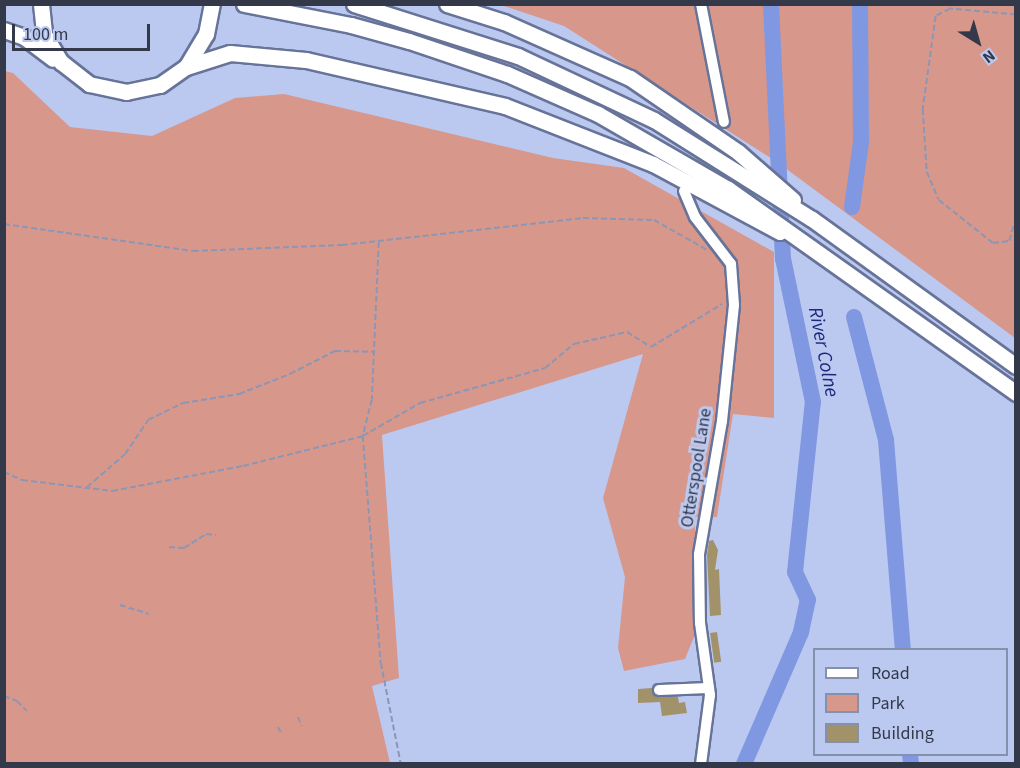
<!DOCTYPE html>
<html>
<head>
<meta charset="utf-8">
<style>
	body { margin:0 }
	#map { position:relative; width:1020px; height:768px; overflow:hidden; background:#bbc9f1; font-family:"Source Sans 3",sans-serif }
	div>[style] { position:absolute }
	.green>* { inset:0; background:#d8978b }
	.river>* { height:16px; margin:-8px; padding:0 8px; transform-origin:8px; border-radius:8px; background:#8098e1 }
	.building>* { inset:0; background:#a2926a; transform-origin:0 0 }
	.minor-tunnel>* { height:10px; margin-top:-5px; transform-origin:0; background:repeating-linear-gradient(90deg,#a0accf 0 10px,transparent 0 15px) }
	.path>* { height:1.5px; margin-top:-0.75px; transform-origin:0; background:repeating-linear-gradient(90deg,#8b96b5 0 6px,transparent 0 9px) }
	.roads { filter:drop-shadow(2px 0 #677398) drop-shadow(-2px 0 #677398) drop-shadow(0 2px #677398) drop-shadow(0 -2px #677398) }
	.minor>* { height:10px; margin:-5px; padding:0 5px; transform-origin:5px; border-radius:5px; background:#fff }
	.highway>* { height:15px; margin:-7.5px; padding:0 7.5px; transform-origin:7.5px; border-radius:7.5px; background:#fff }
	span { translate:-50% -50%; white-space:nowrap; text-align:center; line-height:1.15; -webkit-text-stroke:6px #bbc9f1; paint-order:stroke }
	.street-label { font-size:18px; color:#343949 }
	.water-label { font-size:20px; color:#1c287c; font-style:italic }
	.frame { position:absolute; inset:0; border:6px solid #343949; pointer-events:none }
	.legend { position:absolute; left:813px; top:648px; width:195px; height:108px; box-sizing:border-box; background:#bbc9f1; border:2px solid #858fae; margin:0; padding:8px 10px; list-style:none; font-size:18px; color:#343949 }
	.legend li { display:flex; align-items:center; gap:12px; height:30px }
	.legend b { width:30px; border:2px solid #858fae }
	.north { position:absolute; left:948px; top:12px; width:60px; height:60px; -webkit-text-stroke:4px #bbc9f1; paint-order:stroke; rotate:143deg; font-size:16px; font-weight:700; line-height:24px; text-align:center; color:#343949 }
	.north::after { content:''; display:block; margin:auto; width:21px; height:27px; background:#343949; clip-path:polygon(50% 0,100% 100%,50% 72%,0 100%) }
	.scale { position:absolute; left:12px; top:24px; width:138px; height:27px; box-sizing:border-box; border:3px solid #343949; border-top:0; padding-left:8px; font-size:18px; line-height:21px; white-space:nowrap; color:#343949; -webkit-text-stroke:4px #bbc9f1; paint-order:stroke }
</style>
</head>
<body>
<div id="map">
	<div class="green">
		<i style="clip-path:polygon(501px 5px,1015px 5px,1015px 338px,777px 162px,564px 26px)"></i>
		<i style="clip-path:polygon(5px 71px,13px 73px,70px 127px,152px 136px,235px 98px,284px 94px,553px 158px,624px 168px,774px 252px,774px 418px,733px 414px,717px 517px,695px 517px,696px 632px,685px 659px,624px 671px,618px 648px,625px 577px,603px 498px,643px 354px,382px 435px,399px 678px,372px 686px,390px 763px,5px 763px)"></i>
	</div>
	<div class="river">
		<i style="left:852px;top:207px;width:66px;rotate:-82.1deg"></i>
		<i style="left:861px;top:142px;width:138px;rotate:-90.4deg"></i>
		<i style="left:854px;top:317px;width:127px;rotate:75.4deg"></i>
		<i style="left:886px;top:440px;width:211px;rotate:85.4deg"></i>
		<i style="left:910px;top:754px;width:10px;rotate:84deg"></i>
		<i style="left:744px;top:764px;width:144px;rotate:-66.6deg"></i>
		<i style="left:801px;top:632px;width:33px;rotate:-78deg"></i>
		<i style="left:808px;top:600px;width:31px;rotate:-115deg"></i>
		<i style="left:795px;top:572px;width:171px;rotate:-84deg"></i>
		<i style="left:813px;top:402px;width:146px;rotate:-101.8deg"></i>
		<i style="left:783px;top:259px;width:255px;rotate:-92.7deg"></i>
	</div>
	<div class="building">
		<i style="clip-path:polygon(713px 540px,718px 550px,715px 570px,719px 569px,721px 615px,710px 616px,707px 555px,709px 541px)"></i>
		<i style="left:717px;top:632px;width:30px;height:7px;rotate:82deg"></i>
		<i style="clip-path:polygon(652px 688px,656px 697px,678px 697px,679px 703px,685px 702px,687px 713px,662px 716px,660px 702px,638px 703px,638px 689px)"></i>
	</div>
	<div class="minor-tunnel">
		<i style="left:693px;top:176px;width:62px;rotate:-60.1deg"></i>
	</div>
	<div class="path">
		<i style="left:1016px;top:15px;width:66px;rotate:-174.8deg"></i>
		<i style="left:950px;top:9px;width:16px;rotate:153deg"></i>
		<i style="left:936px;top:16px;width:94px;rotate:98deg"></i>
		<i style="left:923px;top:109px;width:63px;rotate:86.4deg"></i>
		<i style="left:927px;top:172px;width:30px;rotate:67deg"></i>
		<i style="left:939px;top:200px;width:69px;rotate:38.5deg"></i>
		<i style="left:993px;top:243px;width:16px;rotate:-7deg"></i>
		<i style="left:1009px;top:241px;width:25px;rotate:-74deg"></i>
		<i style="left:4px;top:224px;width:191px;rotate:8.1deg"></i>
		<i style="left:193px;top:251px;width:149px;rotate:-2.3deg"></i>
		<i style="left:342px;top:245px;width:243px;rotate:-6.4deg"></i>
		<i style="left:583px;top:218px;width:71px;rotate:1.6deg"></i>
		<i style="left:654px;top:220px;width:63px;rotate:29.4deg"></i>
		<i style="left:379px;top:242px;width:158px;rotate:92.5deg"></i>
		<i style="left:372px;top:400px;width:37px;rotate:104deg"></i>
		<i style="left:363px;top:436px;width:228px;rotate:85.5deg"></i>
		<i style="left:381px;top:663px;width:103px;rotate:78.8deg"></i>
		<i style="left:4px;top:472px;width:20px;rotate:24deg"></i>
		<i style="left:22px;top:480px;width:91px;rotate:7deg"></i>
		<i style="left:112px;top:491px;width:133px;rotate:-10.8deg"></i>
		<i style="left:243px;top:466px;width:124px;rotate:-14deg"></i>
		<i style="left:363px;top:436px;width:66px;rotate:-30.1deg"></i>
		<i style="left:420px;top:403px;width:130px;rotate:-15.6deg"></i>
		<i style="left:545px;top:368px;width:38px;rotate:-40deg"></i>
		<i style="left:574px;top:344px;width:54px;rotate:-12.8deg"></i>
		<i style="left:627px;top:332px;width:28px;rotate:32deg"></i>
		<i style="left:651px;top:347px;width:83px;rotate:-31.2deg"></i>
		<i style="left:87px;top:487px;width:50px;rotate:-41deg"></i>
		<i style="left:125px;top:454px;width:41px;rotate:-55.9deg"></i>
		<i style="left:148px;top:420px;width:39px;rotate:-26deg"></i>
		<i style="left:183px;top:403px;width:57px;rotate:-9.1deg"></i>
		<i style="left:239px;top:394px;width:55px;rotate:-21.4deg"></i>
		<i style="left:290px;top:374px;width:51px;rotate:-27.1deg"></i>
		<i style="left:335px;top:351px;width:39px;rotate:1deg"></i>
		<i style="left:169px;top:547px;width:15px;rotate:4deg"></i>
		<i style="left:184px;top:548px;width:26px;rotate:-32deg"></i>
		<i style="left:206px;top:534px;width:10px;rotate:6deg"></i>
		<i style="left:120px;top:605px;width:30px;rotate:17deg"></i>
		<i style="left:4px;top:696px;width:14px;rotate:21deg"></i>
		<i style="left:17px;top:701px;width:14px;rotate:45deg"></i>
		<i style="left:298px;top:717px;width:10px;rotate:66deg"></i>
		<i style="left:278px;top:727px;width:8px;rotate:60deg"></i>
	</div>
	<div class="roads">
		<div class="minor">
			<i style="left:701px;top:4px;width:120px;rotate:79deg"></i>
			<i style="left:684px;top:191px;width:28px;rotate:67deg"></i>
			<i style="left:695px;top:217px;width:59px;rotate:52.5deg"></i>
			<i style="left:731px;top:264px;width:41px;rotate:85.8deg"></i>
			<i style="left:734px;top:305px;width:117px;rotate:95.9deg"></i>
			<i style="left:722px;top:421px;width:135px;rotate:99.8deg"></i>
			<i style="left:699px;top:554px;width:69px;rotate:89.2deg"></i>
			<i style="left:700px;top:623px;width:73px;rotate:82.1deg"></i>
			<i style="left:710px;top:695px;width:70px;rotate:97.4deg"></i>
			<i style="left:659px;top:690px;width:50px;rotate:-2.3deg"></i>
		</div>
		<div class="highway">
			<i style="left:41px;top:4px;width:30px;rotate:84deg"></i>
			<i style="left:44px;top:34px;width:33px;rotate:59deg"></i>
			<i style="left:61px;top:62px;width:36px;rotate:38deg"></i>
			<i style="left:89px;top:84px;width:38px;rotate:12deg"></i>
			<i style="left:126px;top:92px;width:35px;rotate:-12deg"></i>
			<i style="left:160px;top:85px;width:32px;rotate:-35deg"></i>
			<i style="left:186px;top:67px;width:39px;rotate:-59deg"></i>
			<i style="left:206px;top:34px;width:31px;rotate:-79deg"></i>
			<i style="left:244px;top:4px;width:109px;rotate:11.1deg"></i>
			<i style="left:351px;top:25px;width:60px;rotate:15.4deg"></i>
			<i style="left:409px;top:41px;width:103px;rotate:18.6deg"></i>
			<i style="left:507px;top:74px;width:99px;rotate:23.7deg"></i>
			<i style="left:598px;top:114px;width:150px;rotate:30deg"></i>
			<i style="left:728px;top:189px;width:353px;rotate:35.3deg"></i>
			<i style="left:354px;top:4px;width:172px;rotate:17.6deg"></i>
			<i style="left:518px;top:56px;width:150px;rotate:25.2deg"></i>
			<i style="left:654px;top:120px;width:186px;rotate:32.1deg"></i>
			<i style="left:812px;top:219px;width:251px;rotate:35.8deg"></i>
			<i style="left:447px;top:4px;width:60px;rotate:17.5deg"></i>
			<i style="left:504px;top:22px;width:138px;rotate:24deg"></i>
			<i style="left:630px;top:78px;width:131px;rotate:34.4deg"></i>
			<i style="left:738px;top:152px;width:73px;rotate:41.1deg"></i>
			<i style="left:4px;top:30px;width:21px;rotate:19deg"></i>
			<i style="left:24px;top:37px;width:36px;rotate:37deg"></i>
			<i style="left:186px;top:67px;width:46px;rotate:-17.7deg"></i>
			<i style="left:230px;top:53px;width:76px;rotate:5.3deg"></i>
			<i style="left:306px;top:60px;width:204px;rotate:13deg"></i>
			<i style="left:505px;top:106px;width:159px;rotate:21.4deg"></i>
			<i style="left:653px;top:164px;width:144px;rotate:28.2deg"></i>
		</div>
	</div>
	<div class="street-label">
		<span style="left:697px;top:468px;rotate:-81deg">Otterspool Lane</span>
	</div>
	<div class="water-label">
		<span style="left:823px;top:352px;rotate:79deg">River Colne</span>
	</div>
	<div class="frame"></div>
	<ul class="legend">
	<li><b style="height:8px;background:#fff"></b>Road</li>
	<li><b style="height:16px;background:#d8978b"></b>Park</li>
	<li><b style="height:16px;background:#a2926a"></b>Building</li>
	</ul>
	<div class="north">N</div>
	<div class="scale">100 m</div>
</div>
</body>
</html>
